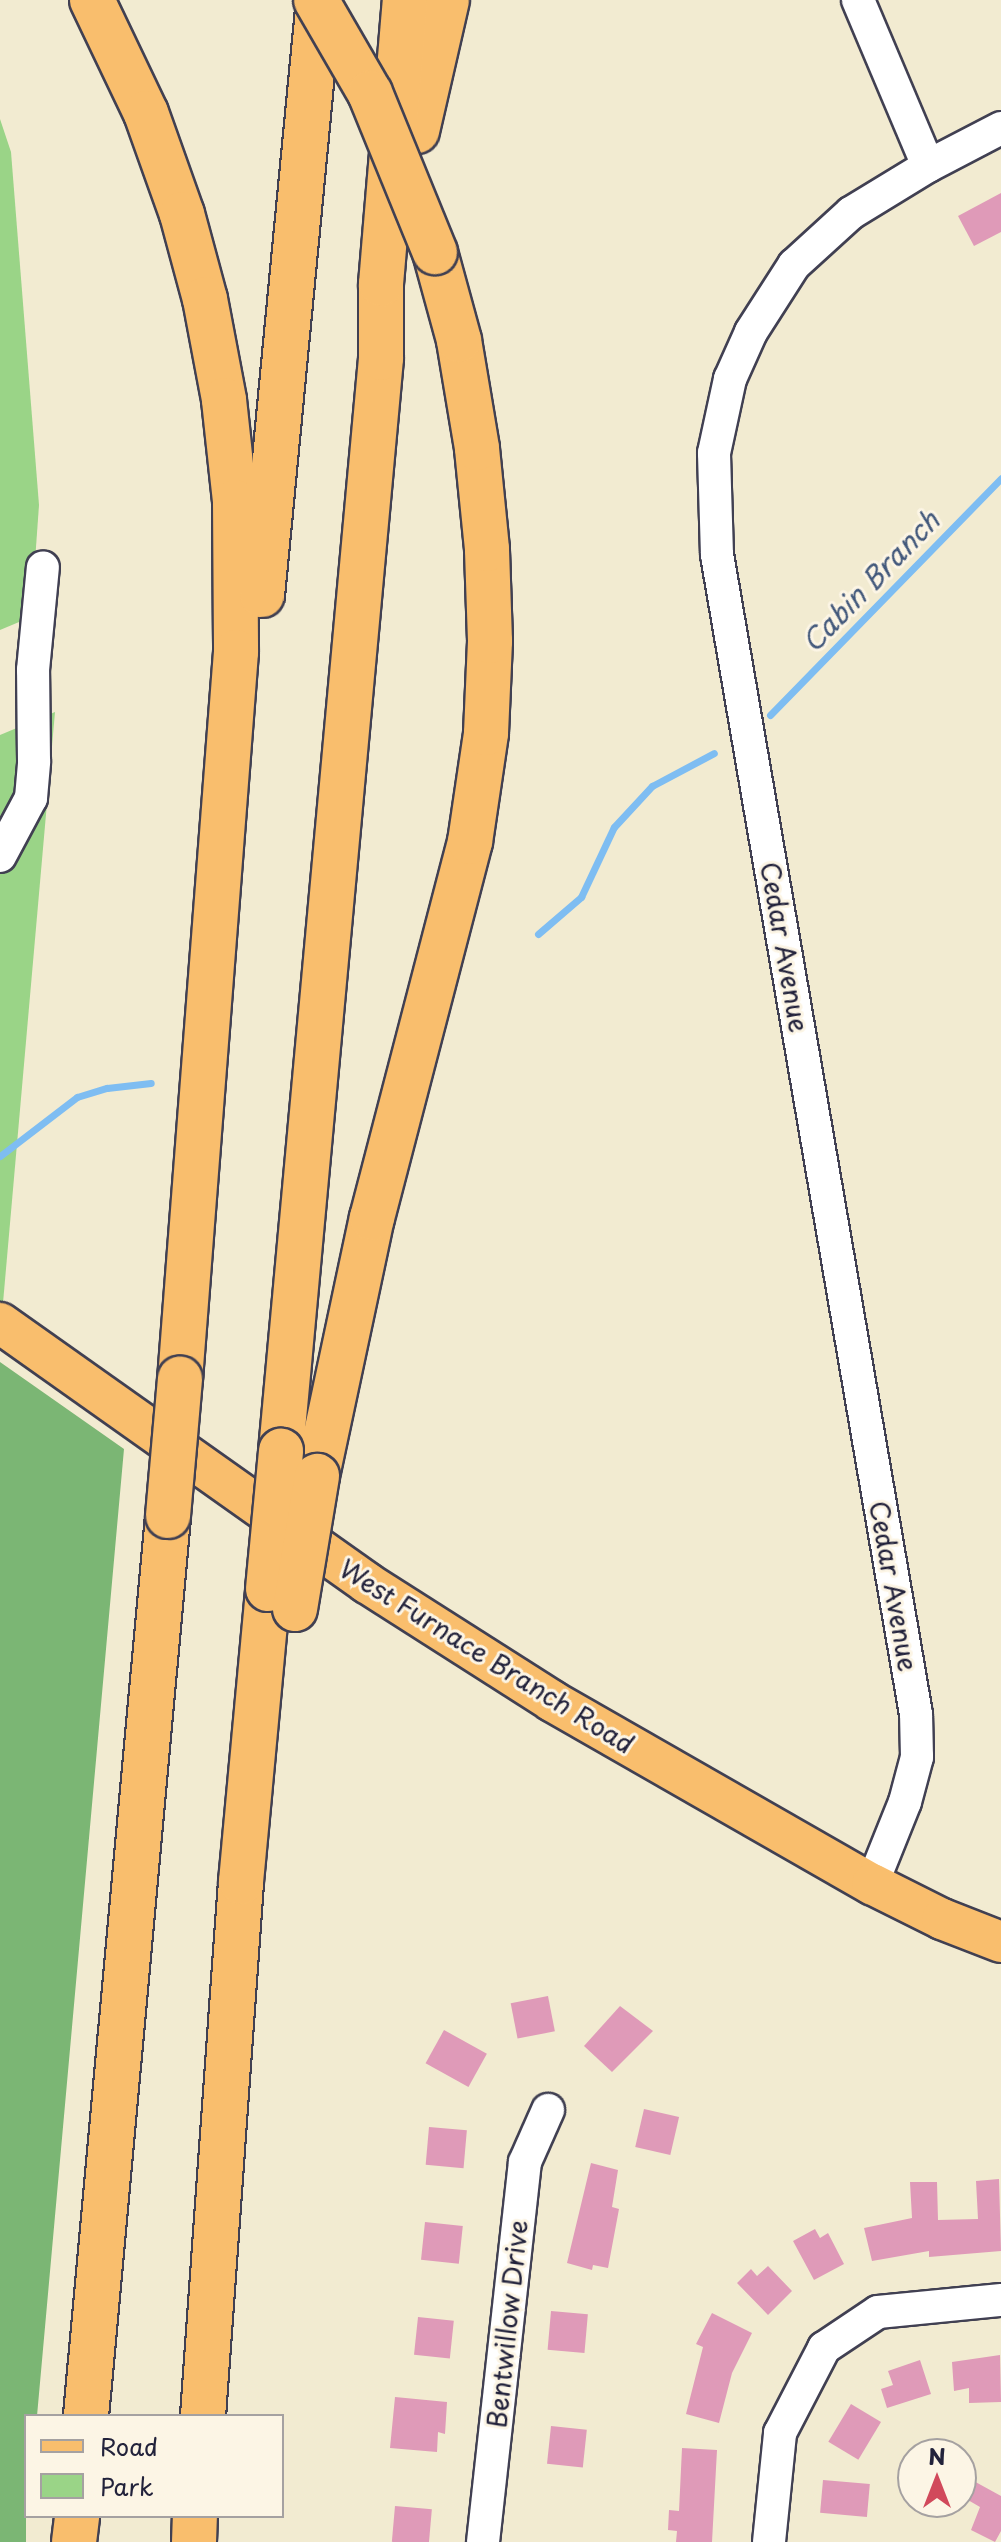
<!DOCTYPE html>
<html>
<head>
<meta charset="utf-8">
<style>
	body { margin:0 }
	#map { position:relative; width:1001px; height:2542px; overflow:hidden; background:#f2ebd1; font-family:"Playpen Sans",sans-serif }
	div>[style] { position:absolute }
	.green>* { inset:0; background:#9ad487 }
	.forest>* { inset:0; background:#7bb674 }
	.stream>* { height:7px; margin:-3.5px; padding:0 3.5px; transform-origin:3.5px; border-radius:3.5px; background:#7ebdf2 }
	.building>* { inset:0; background:#df9ab8; transform-origin:0 0 }
	.roads { filter:drop-shadow(2px 0 #414052) drop-shadow(-2px 0 #414052) drop-shadow(0 2px #414052) drop-shadow(0 -2px #414052) }
	.minor>* { height:32px; margin:-16px; padding:0 16px; transform-origin:16px; border-radius:16px; background:#fff }
	.major>* { height:40px; margin:-20px; padding:0 20px; transform-origin:20px; border-radius:20px; background:#f9be6d }
	.highway>* { height:44px; margin:-22px; padding:0 22px; transform-origin:22px; border-radius:22px; background:#f9be6d }
	.bridges { filter:drop-shadow(2px 0 #414052) drop-shadow(-2px 0 #414052) drop-shadow(0 2px #414052) drop-shadow(0 -2px #414052) }
	.highway-bridge>* { height:44px; margin:-22px; padding:0 22px; transform-origin:22px; border-radius:22px; background:#f9be6d }
	span { translate:-50% -50%; white-space:nowrap; text-align:center; line-height:1.15; -webkit-text-stroke:6px #fcf5e5; paint-order:stroke }
	.street-label { font-size:26px; color:#22223b }
	.water-label { font-size:28px; color:#42587b; font-style:italic }
	.legend { position:absolute; left:24px; top:2414px; width:260px; height:104px; box-sizing:border-box; background:#fcf5e5; border:2px solid #a5a1a1; margin:0; padding:10px 14px; list-style:none; font-size:24px; color:#22223b }
	.legend li { display:flex; align-items:center; gap:16px; height:40px }
	.legend b { width:40px; border:2px solid #a5a1a1 }
	.north { position:absolute; left:897px; top:2438px; width:80px; height:80px; box-sizing:border-box; background:#fcf5e5; border:2px solid #a5a1a1; border-radius:50%; rotate:0deg; font-size:22px; font-weight:700; line-height:32px; text-align:center; color:#22223b }
	.north::after { content:''; display:block; margin:auto; width:28px; height:36px; background:#d1495b; clip-path:polygon(50% 0,100% 100%,50% 72%,0 100%) }
</style>
</head>
<body>
<div id="map">
	<div class="green">
		<i style="clip-path:polygon(0 119px,11px 152px,39px 505px,31px 617px,0 630px)"></i>
		<i style="clip-path:polygon(55px 712px,0 1337px,0 735px)"></i>
	</div>
	<div class="forest">
		<i style="clip-path:polygon(0 1362px,124px 1449px,37px 2416px,26px 2416px,26px 2542px,0 2542px)"></i>
	</div>
	<div class="stream">
		<i style="left:770px;top:715px;width:331px;rotate:-45.7deg"></i>
		<i style="left:538px;top:934px;width:57px;rotate:-40.7deg"></i>
		<i style="left:581px;top:897px;width:77px;rotate:-64.8deg"></i>
		<i style="left:614px;top:827px;width:56px;rotate:-47.2deg"></i>
		<i style="left:652px;top:786px;width:70px;rotate:-28deg"></i>
		<i style="left:0;top:1156px;width:97px;rotate:-37.5deg"></i>
		<i style="left:77px;top:1097px;width:31px;rotate:-17deg"></i>
		<i style="left:107px;top:1088px;width:44px;rotate:-6.5deg"></i>
	</div>
	<div class="building">
		<i style="clip-path:polygon(1001px 193px,1001px 232px,974px 246px,958px 216px)"></i>
		<i style="left:548px;top:1996px;width:36px;height:38px;rotate:79deg"></i>
		<i style="clip-path:polygon(620px 2006px,653px 2031px,612px 2072px,584px 2046px)"></i>
		<i style="left:444px;top:2030px;width:49px;height:38px;rotate:29deg"></i>
		<i style="left:644px;top:2109px;width:36px;height:39px;rotate:13deg"></i>
		<i style="left:429px;top:2127px;width:38px;height:38px;rotate:5deg"></i>
		<i style="clip-path:polygon(591px 2163px,618px 2170px,612px 2207px,619px 2209px,608px 2268px,593px 2265px,592px 2270px,567px 2263px)"></i>
		<i style="clip-path:polygon(999px 2179px,1001px 2251px,929px 2257px,929px 2251px,872px 2261px,864px 2228px,912px 2218px,910px 2182px,937px 2182px,938px 2220px,978px 2219px,976px 2181px)"></i>
		<i style="left:425px;top:2222px;width:38px;height:38px;rotate:6deg"></i>
		<i style="clip-path:polygon(815px 2229px,820px 2238px,828px 2233px,844px 2264px,814px 2280px,793px 2241px)"></i>
		<i style="clip-path:polygon(768px 2266px,792px 2291px,768px 2315px,737px 2283px,751px 2269px,757px 2276px)"></i>
		<i style="left:551px;top:2311px;width:37px;height:39px;rotate:5deg"></i>
		<i style="clip-path:polygon(712px 2313px,752px 2333px,732px 2373px,719px 2423px,686px 2414px,703px 2347px,696px 2344px)"></i>
		<i style="left:418px;top:2317px;width:36px;height:38px;rotate:6deg"></i>
		<i style="clip-path:polygon(1000px 2355px,1001px 2402px,969px 2403px,969px 2388px,954px 2391px,952px 2362px)"></i>
		<i style="clip-path:polygon(920px 2360px,931px 2394px,887px 2408px,881px 2389px,893px 2385px,888px 2371px)"></i>
		<i style="clip-path:polygon(395px 2397px,447px 2402px,445px 2434px,438px 2432px,437px 2452px,390px 2448px)"></i>
		<i style="left:851px;top:2404px;width:35px;height:44px;rotate:31deg"></i>
		<i style="left:551px;top:2426px;width:36px;height:38px;rotate:6deg"></i>
		<i style="clip-path:polygon(682px 2448px,717px 2450px,712px 2542px,676px 2542px,677px 2531px,668px 2530px,669px 2510px,679px 2511px)"></i>
		<i style="clip-path:polygon(961px 2474px,1001px 2496px,1001px 2531px,995px 2542px,971px 2530px,980px 2507px,961px 2496px)"></i>
		<i style="left:823px;top:2480px;width:47px;height:33px;rotate:5deg"></i>
		<i style="left:395px;top:2506px;width:37px;height:36px;rotate:5deg"></i>
	</div>
	<div class="roads">
		<div class="minor">
			<i style="left:858px;top:0;width:180px;rotate:67.1deg"></i>
			<i style="left:0;top:856px;width:66px;rotate:-61.9deg"></i>
			<i style="left:31px;top:798px;width:37px;rotate:-85deg"></i>
			<i style="left:34px;top:761px;width:91px;rotate:-90.6deg"></i>
			<i style="left:33px;top:670px;width:103px;rotate:-84.5deg"></i>
			<i style="left:872px;top:1884px;width:88px;rotate:-68.1deg"></i>
			<i style="left:905px;top:1802px;width:47px;rotate:-75.1deg"></i>
			<i style="left:917px;top:1757px;width:43px;rotate:-91.3deg"></i>
			<i style="left:916px;top:1714px;width:1176px;rotate:-99.74deg"></i>
			<i style="left:717px;top:555px;width:102px;rotate:-91.7deg"></i>
			<i style="left:714px;top:453px;width:76px;rotate:-77.8deg"></i>
			<i style="left:730px;top:379px;width:51px;rotate:-65.9deg"></i>
			<i style="left:751px;top:332px;width:80px;rotate:-57.3deg"></i>
			<i style="left:794px;top:265px;width:77px;rotate:-42.4deg"></i>
			<i style="left:851px;top:213px;width:90px;rotate:-31.4deg"></i>
			<i style="left:928px;top:166px;width:82px;rotate:-27.5deg"></i>
			<i style="left:483px;top:2542px;width:382px;rotate:-83.7deg"></i>
			<i style="left:525px;top:2162px;width:57px;rotate:-66.1deg"></i>
			<i style="left:769px;top:2542px;width:110px;rotate:-84.2deg"></i>
			<i style="left:780px;top:2433px;width:96px;rotate:-62.6deg"></i>
			<i style="left:824px;top:2348px;width:65px;rotate:-33.7deg"></i>
			<i style="left:878px;top:2312px;width:124px;rotate:-5.6deg"></i>
		</div>
		<div class="major">
			<i style="left:0;top:1323px;width:450px;rotate:35.3deg"></i>
			<i style="left:367px;top:1583px;width:219px;rotate:32.5deg"></i>
			<i style="left:552px;top:1701px;width:369px;rotate:29.8deg"></i>
			<i style="left:872px;top:1884px;width:78px;rotate:26.6deg"></i>
			<i style="left:942px;top:1919px;width:63px;rotate:21.3deg"></i>
		</div>
		<div class="highway">
			<i style="left:92px;top:0;width:125px;rotate:64.5deg"></i>
			<i style="left:146px;top:113px;width:107px;rotate:70.4deg"></i>
			<i style="left:182px;top:214px;width:88px;rotate:74.9deg"></i>
			<i style="left:205px;top:299px;width:103px;rotate:79.3deg"></i>
			<i style="left:224px;top:400px;width:103px;rotate:83.8deg"></i>
			<i style="left:235px;top:502px;width:150px;rotate:89.6deg"></i>
			<i style="left:236px;top:652px;width:729px;rotate:94.4deg"></i>
			<i style="left:417px;top:131px;width:134px;rotate:-77.1deg"></i>
			<i style="left:262px;top:595px;width:598px;rotate:-84.53deg"></i>
			<i style="left:281px;top:1451px;width:1098px;rotate:-84.77deg"></i>
			<i style="left:381px;top:358px;width:74px;rotate:-90deg"></i>
			<i style="left:381px;top:284px;width:285px;rotate:-85.2deg"></i>
			<i style="left:317px;top:1476px;width:264px;rotate:-78deg"></i>
			<i style="left:372px;top:1218px;width:389px;rotate:-75.4deg"></i>
			<i style="left:470px;top:842px;width:110px;rotate:-81.6deg"></i>
			<i style="left:486px;top:733px;width:92px;rotate:-87.5deg"></i>
			<i style="left:490px;top:641px;width:92px;rotate:-91.9deg"></i>
			<i style="left:487px;top:549px;width:101px;rotate:-95.7deg"></i>
			<i style="left:477px;top:448px;width:109px;rotate:-99.5deg"></i>
			<i style="left:459px;top:340px;width:91px;rotate:-105.3deg"></i>
			<i style="left:86px;top:2416px;width:904px;rotate:-84.79deg"></i>
			<i style="left:203px;top:2416px;width:535px;rotate:-85.93deg"></i>
			<i style="left:241px;top:1882px;width:294px;rotate:-84.7deg"></i>
			<i style="left:74px;top:2542px;width:26px;rotate:-83deg"></i>
			<i style="left:194px;top:2542px;width:26px;rotate:-88deg"></i>
		</div>
	</div>
	<div class="bridges">
		<div class="highway-bridge">
			<i style="left:316px;top:0;width:108px;rotate:59.9deg"></i>
			<i style="left:370px;top:93px;width:172px;rotate:67.8deg"></i>
			<i style="left:168px;top:1516px;width:138px;rotate:-85deg"></i>
			<i style="left:268px;top:1589px;width:139px;rotate:-84.6deg"></i>
			<i style="left:295px;top:1609px;width:135px;rotate:-80.6deg"></i>
		</div>
	</div>
	<div class="street-label">
		<span style="left:785px;top:947px;rotate:80deg">Cedar Avenue</span>
		<span style="left:894px;top:1586px;rotate:80deg">Cedar Avenue</span>
		<span style="left:487px;top:1656px;rotate:32deg">West Furnace Branch Road</span>
		<span style="left:507px;top:2324px;rotate:-84deg">Bentwillow Drive</span>
	</div>
	<div class="water-label">
		<span style="left:870px;top:581px;rotate:-46deg">Cabin Branch</span>
	</div>
	<ul class="legend">
	<li><b style="height:10px;background:#f9be6d"></b>Road</li>
	<li><b style="height:22px;background:#9ad487"></b>Park</li>
	</ul>
	<div class="north">N</div>
</div>
</body>
</html>
